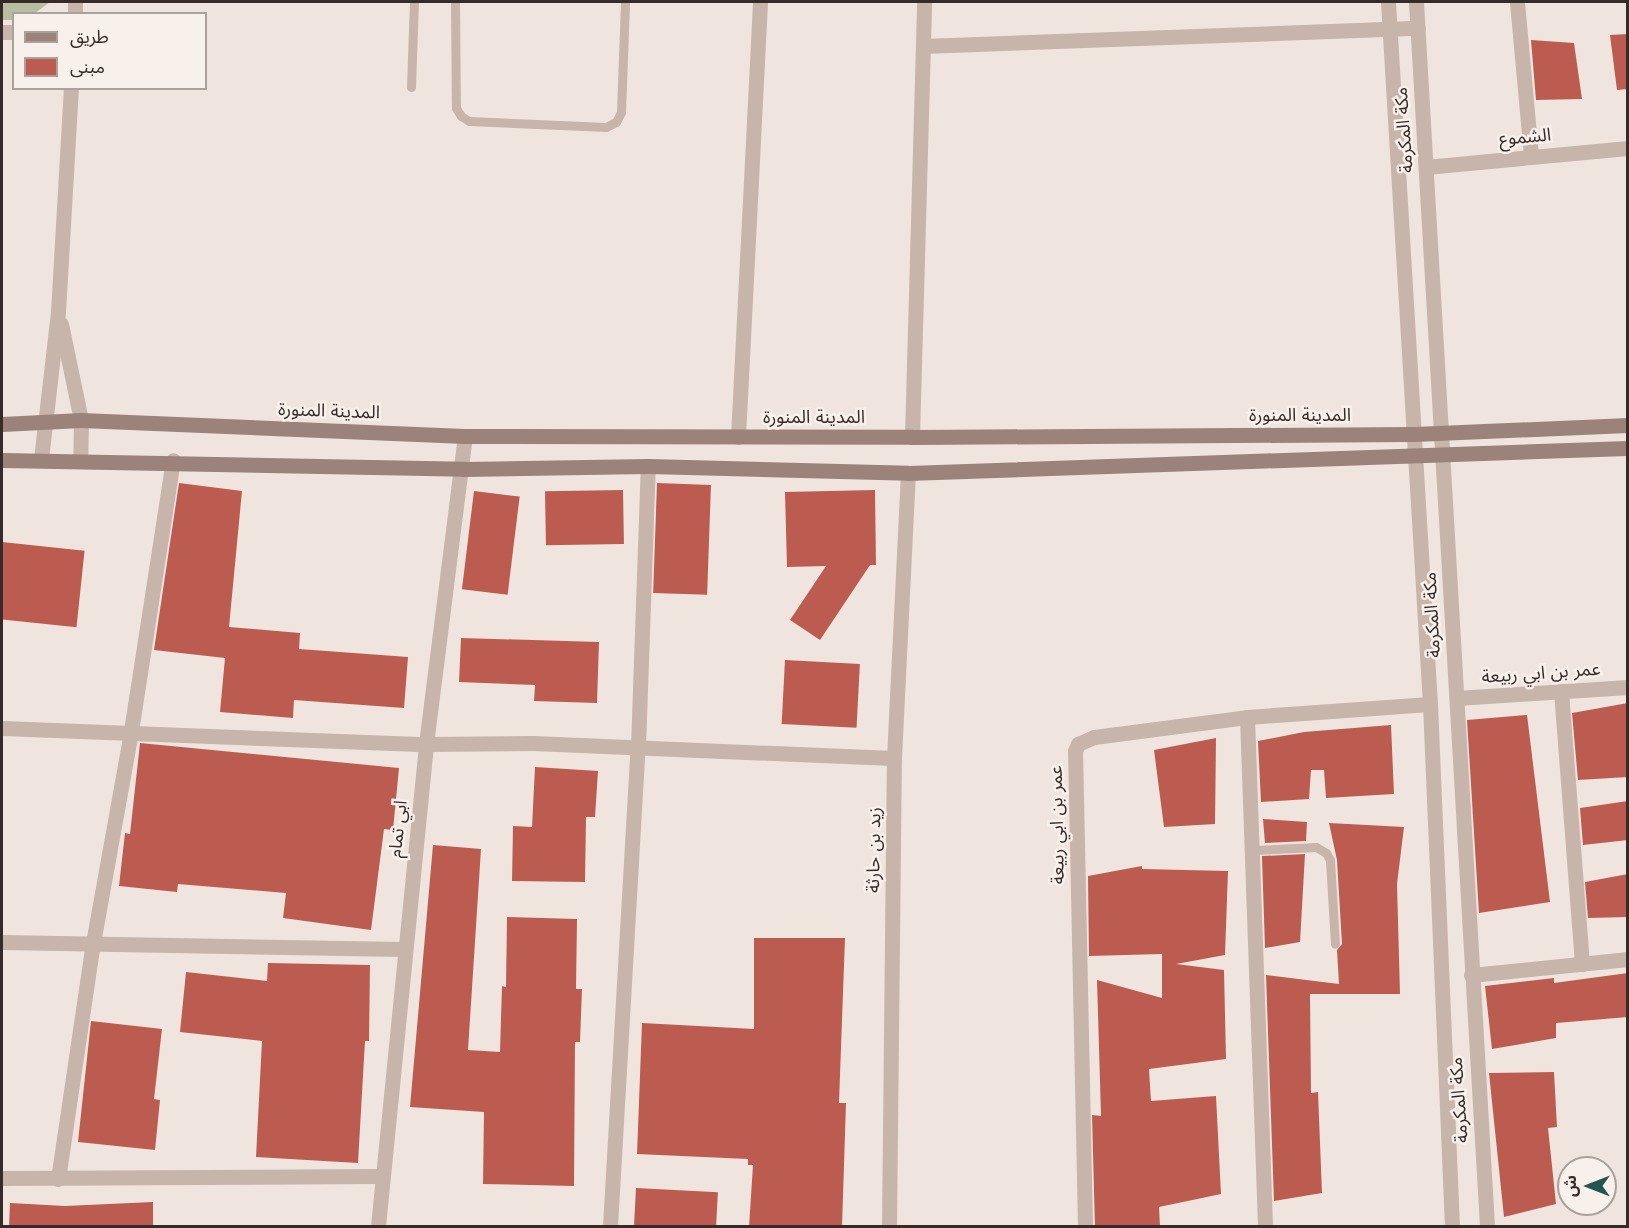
<!DOCTYPE html>
<html>
<head>
<meta charset="utf-8">
<style>
	body { margin:0 }
	#map { position:relative; width:1629px; height:1228px; overflow:hidden; background:#f0e5de; font-family:Jost,"Noto Sans Arabic",sans-serif }
	div>[style] { position:absolute }
	.green>* { inset:0; background:#b8be9f }
	.building>* { inset:0; background:#bc5c50; transform-origin:0 0 }
	.lane>* { height:9px; margin:-4.5px; padding:0 4.5px; transform-origin:4.5px; border-radius:4.5px; background:#c7b4aa }
	.street>* { height:15px; margin:-7.5px; padding:0 7.5px; transform-origin:7.5px; border-radius:7.5px; background:#c7b4aa }
	.secondary>* { height:15px; margin:-7.5px; padding:0 7.5px; transform-origin:7.5px; border-radius:7.5px; background:#9b837c }
	span { translate:-50% -50%; white-space:nowrap; text-align:center; line-height:1.15; -webkit-text-stroke:5px #f8f0ea; paint-order:stroke }
	.street-label { font-size:18px; color:#362b29 }
	.frame { position:absolute; inset:0; border:3px solid #362b29; pointer-events:none }
	.legend { position:absolute; left:12px; top:12px; width:195px; height:78px; box-sizing:border-box; background:#f8f0ea; border:2px solid #aaa19d; margin:0; padding:8px 10px; list-style:none; font-size:18px; color:#362b29 }
	.legend li { display:flex; align-items:center; gap:12px; height:30px }
	.legend b { width:30px; border:2px solid #aaa19d }
	.north { position:absolute; left:1557px; top:1156px; width:60px; height:60px; box-sizing:border-box; background:#f8f0ea; border:2px solid #aaa19d; border-radius:50%; rotate:270deg; font-size:16px; font-weight:700; line-height:24px; text-align:center; color:#362b29 }
	.north::after { content:''; display:block; margin:auto; width:21px; height:27px; background:#225450; clip-path:polygon(50% 0,100% 100%,50% 72%,0 100%) }
</style>
</head>
<body>
<div id="map">
	<div class="green">
		<i style="clip-path:polygon(2px 2px,50px 2px,35px 13px,14px 14px,13px 20px,2px 20px)"></i>
	</div>
	<div class="building">
		<i style="clip-path:polygon(1628px 34px,1628px 89px,1617px 90px,1610px 35px)"></i>
		<i style="clip-path:polygon(1531px 40px,1574px 43px,1582px 99px,1536px 100px)"></i>
		<i style="clip-path:polygon(179px 483px,242px 491px,229px 627px,300px 633px,299px 649px,408px 657px,404px 708px,294px 700px,293px 718px,220px 712px,225px 658px,154px 650px)"></i>
		<i style="left:657px;top:483px;width:54px;height:110px;rotate:2deg"></i>
		<i style="left:623px;top:490px;width:54px;height:78px;rotate:89deg"></i>
		<i style="clip-path:polygon(875px 490px,876px 565px,870px 565px,820px 640px,790px 620px,826px 566px,787px 567px,785px 492px)"></i>
		<i style="left:474px;top:491px;width:46px;height:99px;rotate:7deg"></i>
		<i style="left:2px;top:542px;width:83px;height:77px;rotate:6deg"></i>
		<i style="clip-path:polygon(461px 638px,599px 642px,597px 703px,534px 701px,535px 685px,459px 682px)"></i>
		<i style="left:785px;top:660px;width:75px;height:64px;rotate:3deg"></i>
		<i style="clip-path:polygon(1628px 703px,1628px 777px,1578px 780px,1572px 713px)"></i>
		<i style="clip-path:polygon(1527px 715px,1550px 902px,1479px 913px,1467px 720px)"></i>
		<i style="clip-path:polygon(1391px 725px,1394px 794px,1326px 798px,1324px 770px,1311px 770px,1309px 799px,1261px 802px,1258px 741px,1304px 732px)"></i>
		<i style="clip-path:polygon(1216px 738px,1215px 824px,1164px 827px,1154px 750px)"></i>
		<i style="clip-path:polygon(140px 743px,399px 768px,393px 830px,384px 829px,371px 930px,283px 918px,286px 893px,178px 884px,177px 892px,119px 886px,125px 833px,130px 834px)"></i>
		<i style="clip-path:polygon(535px 767px,598px 771px,595px 817px,586px 817px,585px 882px,512px 881px,513px 826px,532px 827px)"></i>
		<i style="clip-path:polygon(1628px 801px,1628px 840px,1583px 845px,1580px 808px)"></i>
		<i style="clip-path:polygon(1263px 819px,1307px 822px,1306px 841px,1265px 843px)"></i>
		<i style="clip-path:polygon(1329px 823px,1404px 827px,1397px 884px,1400px 994px,1310px 994px,1311px 1093px,1318px 1092px,1322px 1193px,1274px 1201px,1266px 975px,1339px 984px,1337px 950px,1342px 944px,1337px 860px)"></i>
		<i style="clip-path:polygon(433px 845px,481px 849px,468px 1050px,500px 1052px,502px 986px,506px 987px,507px 917px,577px 919px,576px 989px,582px 989px,580px 1042px,575px 1042px,574px 1186px,483px 1184px,484px 1112px,410px 1107px)"></i>
		<i style="clip-path:polygon(1305px 854px,1300px 942px,1265px 948px,1262px 856px)"></i>
		<i style="clip-path:polygon(1142px 866px,1142px 869px,1228px 871px,1225px 955px,1176px 964px,1224px 970px,1226px 1059px,1149px 1069px,1151px 1101px,1216px 1096px,1221px 1194px,1159px 1207px,1160px 1227px,1095px 1227px,1092px 1115px,1101px 1116px,1097px 980px,1162px 998px,1162px 954px,1089px 956px,1088px 876px)"></i>
		<i style="clip-path:polygon(1628px 874px,1628px 917px,1588px 918px,1585px 882px)"></i>
		<i style="clip-path:polygon(754px 938px,845px 938px,839px 1103px,846px 1103px,842px 1227px,749px 1227px,753px 1165px,748px 1165px,748px 1159px,637px 1154px,642px 1023px,754px 1029px)"></i>
		<i style="clip-path:polygon(268px 963px,370px 965px,369px 1041px,365px 1041px,358px 1163px,256px 1157px,262px 1041px,180px 1032px,186px 972px,267px 981px)"></i>
		<i style="clip-path:polygon(1628px 973px,1628px 1017px,1556px 1023px,1556px 1038px,1492px 1049px,1485px 986px,1554px 978px,1554px 983px)"></i>
		<i style="clip-path:polygon(91px 1021px,162px 1029px,154px 1099px,160px 1100px,155px 1150px,78px 1142px)"></i>
		<i style="clip-path:polygon(1554px 1072px,1557px 1127px,1548px 1128px,1556px 1204px,1504px 1217px,1489px 1073px)"></i>
		<i style="left:636px;top:1188px;width:82px;height:39px;rotate:3deg"></i>
		<i style="clip-path:polygon(153px 1202px,153px 1227px,9px 1227px,10px 1203px,65px 1206px)"></i>
	</div>
	<div class="lane">
		<i style="left:455px;top:2px;width:106px;rotate:89.5deg"></i>
		<i style="left:456px;top:108px;width:9px;rotate:58deg"></i>
		<i style="left:461px;top:116px;width:9px;rotate:32deg"></i>
		<i style="left:469px;top:121px;width:137px;rotate:2.5deg"></i>
		<i style="left:606px;top:127px;width:11px;rotate:-27deg"></i>
		<i style="left:616px;top:122px;width:11px;rotate:-63deg"></i>
		<i style="left:621px;top:112px;width:110px;rotate:-87.9deg"></i>
		<i style="left:411px;top:87px;width:85px;rotate:-88deg"></i>
		<i style="left:1254px;top:850px;width:62px;rotate:-2.8deg"></i>
		<i style="left:1316px;top:847px;width:12px;rotate:31deg"></i>
		<i style="left:1326px;top:853px;width:8px;rotate:60deg"></i>
		<i style="left:1330px;top:860px;width:84px;rotate:86.6deg"></i>
	</div>
	<div class="street">
		<i style="left:1388px;top:2px;width:703px;rotate:86.58deg"></i>
		<i style="left:1430px;top:704px;width:522px;rotate:87.59deg"></i>
		<i style="left:1416px;top:2px;width:1226px;rotate:86.68deg"></i>
		<i style="left:1517px;top:2px;width:155px;rotate:84.8deg"></i>
		<i style="left:75px;top:14px;width:12px;rotate:-90deg"></i>
		<i style="left:2px;top:32px;width:12px"></i>
		<i style="left:923px;top:46px;width:495px;rotate:-2.1deg"></i>
		<i style="left:1426px;top:167px;width:203px;rotate:-5.4deg"></i>
		<i style="left:61px;top:324px;width:98px;rotate:78.2deg"></i>
		<i style="left:81px;top:420px;width:39px;rotate:91deg"></i>
		<i style="left:738px;top:437px;width:436px;rotate:-87.1deg"></i>
		<i style="left:912px;top:437px;width:435px;rotate:-88.4deg"></i>
		<i style="left:41px;top:459px;width:148px;rotate:-83.4deg"></i>
		<i style="left:58px;top:312px;width:224px;rotate:-86.7deg"></i>
		<i style="left:1561px;top:691px;width:274px;rotate:85.6deg"></i>
		<i style="left:1457px;top:698px;width:171px;rotate:-3.7deg"></i>
		<i style="left:1247px;top:717px;width:509px;rotate:87.97deg"></i>
		<i style="left:2px;top:728px;width:424px;rotate:2.2deg"></i>
		<i style="left:426px;top:744px;width:107px;rotate:-0.5deg"></i>
		<i style="left:533px;top:743px;width:361px;rotate:2.4deg"></i>
		<i style="left:2px;top:942px;width:402px;rotate:1deg"></i>
		<i style="left:1471px;top:975px;width:158px;rotate:-5.8deg"></i>
		<i style="left:2px;top:1178px;width:380px;rotate:-0.3deg"></i>
		<i style="left:58px;top:1179px;width:239px;rotate:-81.6deg"></i>
		<i style="left:93px;top:943px;width:215px;rotate:-79.8deg"></i>
		<i style="left:131px;top:731px;width:274px;rotate:-81.2deg"></i>
		<i style="left:378px;top:1226px;width:484px;rotate:-84.3deg"></i>
		<i style="left:426px;top:744px;width:310px;rotate:-82.8deg"></i>
		<i style="left:610px;top:1226px;width:480px;rotate:-86.7deg"></i>
		<i style="left:638px;top:747px;width:281px;rotate:-88deg"></i>
		<i style="left:889px;top:1226px;width:468px;rotate:-89.4deg"></i>
		<i style="left:894px;top:758px;width:285px;rotate:-87.2deg"></i>
		<i style="left:1085px;top:1226px;width:475px;rotate:-91.2deg"></i>
		<i style="left:1075px;top:751px;width:8px;rotate:-67deg"></i>
		<i style="left:1078px;top:744px;width:17px;rotate:-24deg"></i>
		<i style="left:1094px;top:737px;width:154px;rotate:-7.4deg"></i>
		<i style="left:1247px;top:717px;width:183px;rotate:-4.1deg"></i>
	</div>
	<div class="secondary">
		<i style="left:2px;top:424px;width:79px;rotate:-2.9deg"></i>
		<i style="left:81px;top:420px;width:384px;rotate:2.4deg"></i>
		<i style="left:465px;top:436px;width:447px;rotate:0.1deg"></i>
		<i style="left:912px;top:437px;width:502px;rotate:-0.34deg"></i>
		<i style="left:1414px;top:434px;width:214px;rotate:-2.4deg"></i>
		<i style="left:2px;top:460px;width:462px;rotate:1.1deg"></i>
		<i style="left:464px;top:469px;width:184px;rotate:-0.9deg"></i>
		<i style="left:648px;top:466px;width:260px;rotate:1.5deg"></i>
		<i style="left:908px;top:473px;width:720px;rotate:-1.99deg"></i>
	</div>
	<div class="street-label">
		<span style="left:1404px;top:130px;rotate:-94deg">مكة المكرمة</span>
		<span style="left:1525px;top:137px;rotate:-5deg">الشموع</span>
		<span style="left:329px;top:411px;rotate:2deg">المدينة المنورة</span>
		<span style="left:1300px;top:415px">المدينة المنورة</span>
		<span style="left:814px;top:417px">المدينة المنورة</span>
		<span style="left:1432px;top:615px;rotate:-93deg">مكة المكرمة</span>
		<span style="left:1541px;top:673px;rotate:-4deg">عمر بن ابي ربيعة</span>
		<span style="left:1057px;top:825px;rotate:-91deg">عمر بن ابي ربيعة</span>
		<span style="left:398px;top:829px;rotate:-84deg">ابي تمام</span>
		<span style="left:874px;top:850px;rotate:-89deg">زيد بن حارثة</span>
		<span style="left:1459px;top:1100px;rotate:-94deg">مكة المكرمة</span>
	</div>
	<div class="frame"></div>
	<ul class="legend">
	<li><b style="height:8px;background:#9b837c"></b>طريق</li>
	<li><b style="height:16px;background:#bc5c50"></b>مبنى</li>
	</ul>
	<div class="north">ش</div>
</div>
</body>
</html>
